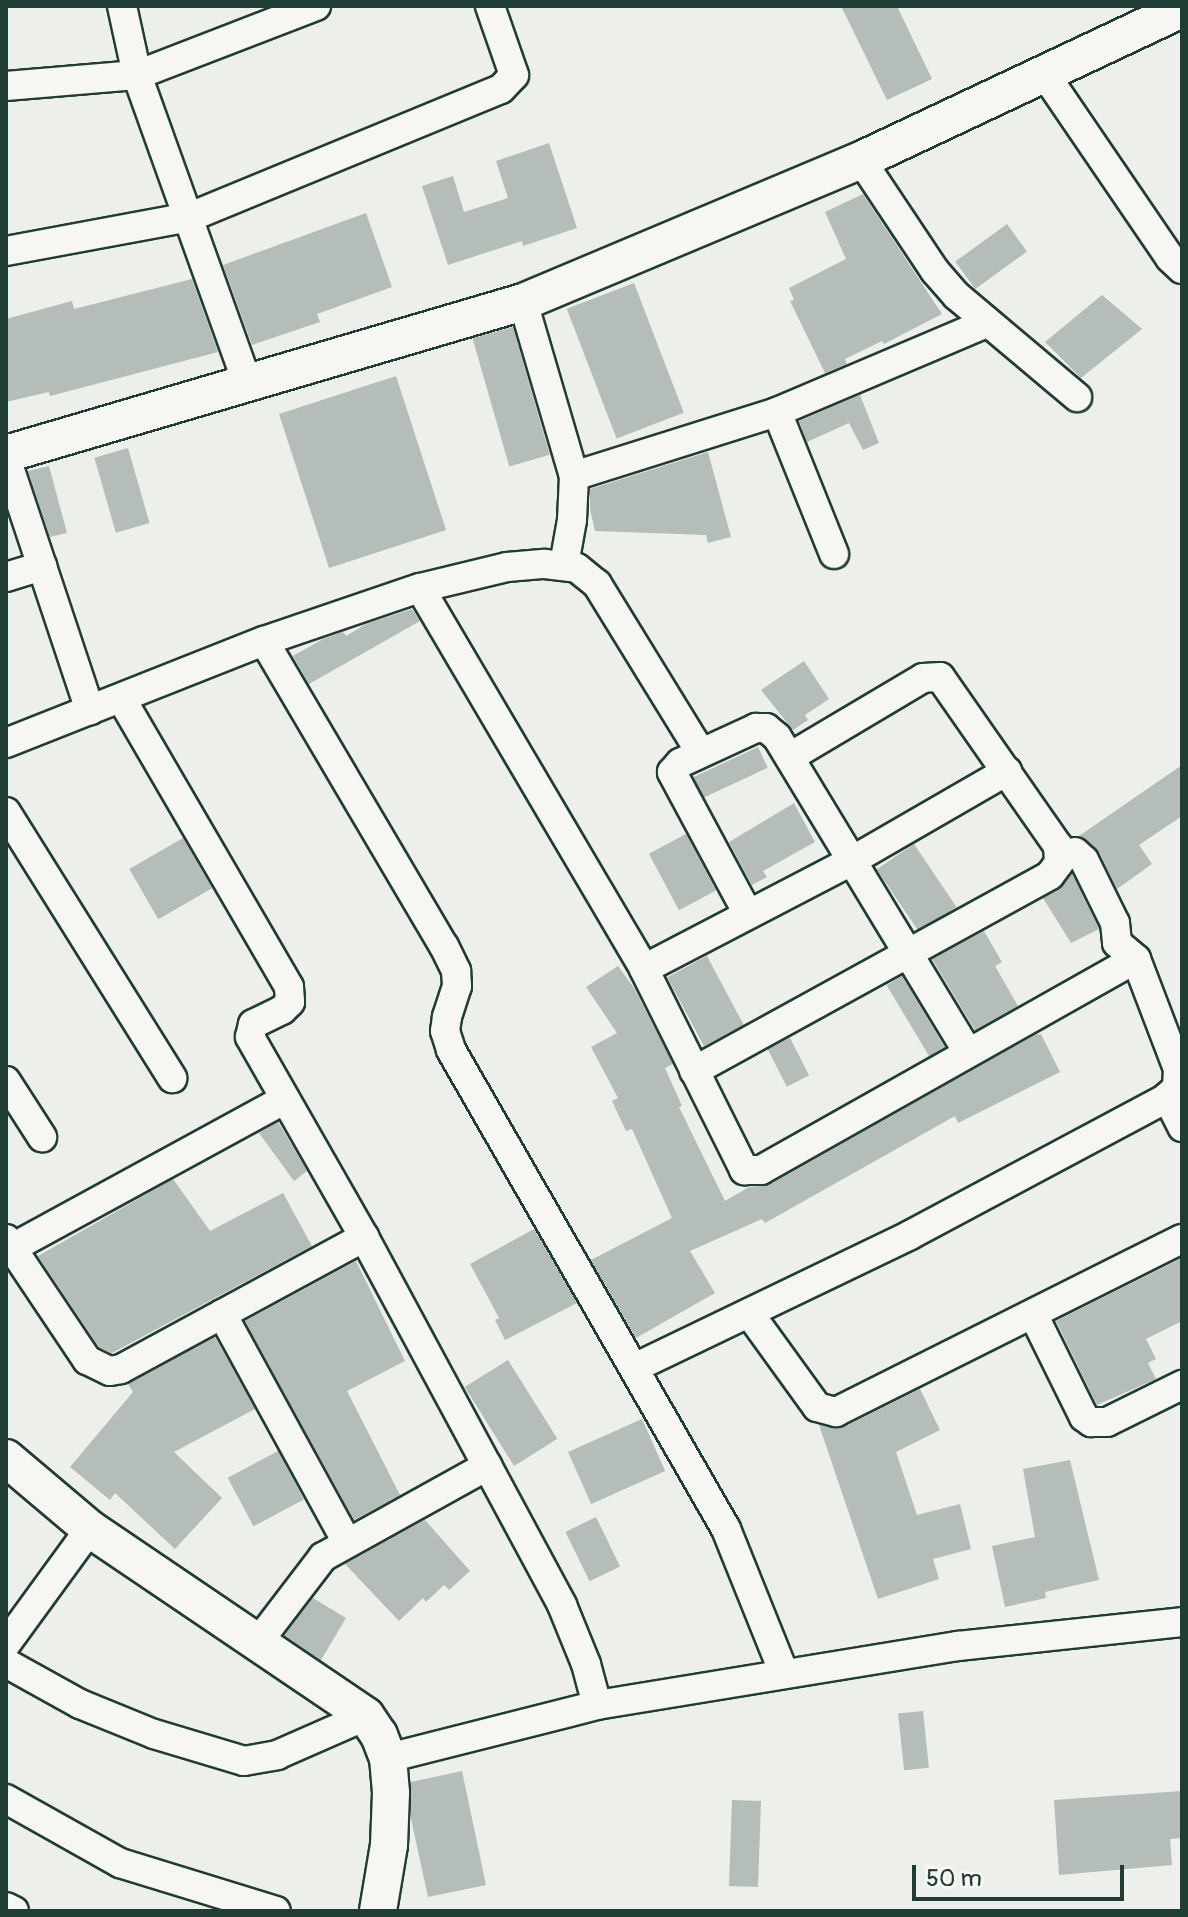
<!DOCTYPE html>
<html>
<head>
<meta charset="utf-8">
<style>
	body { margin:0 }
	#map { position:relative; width:1188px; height:1917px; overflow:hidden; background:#edefea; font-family:Pangolin,sans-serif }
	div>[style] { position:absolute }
	.building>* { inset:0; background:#b4bdb8; transform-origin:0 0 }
	.roads { filter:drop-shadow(2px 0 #1f3d34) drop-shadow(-2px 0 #1f3d34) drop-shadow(0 2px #1f3d34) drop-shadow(0 -2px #1f3d34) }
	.minor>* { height:28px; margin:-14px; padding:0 14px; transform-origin:14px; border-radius:14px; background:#f6f6f2 }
	.major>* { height:36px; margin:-18px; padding:0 18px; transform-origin:18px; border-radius:18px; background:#f6f6f2 }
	span { translate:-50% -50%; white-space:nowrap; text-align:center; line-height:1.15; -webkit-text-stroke:7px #f6f6f2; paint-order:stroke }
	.frame { position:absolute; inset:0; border:8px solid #1f3d34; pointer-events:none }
	.scale { position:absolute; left:912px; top:1865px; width:212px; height:36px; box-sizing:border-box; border:4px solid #1f3d34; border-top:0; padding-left:10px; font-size:24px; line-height:28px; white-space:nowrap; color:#1f3d34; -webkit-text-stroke:6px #f6f6f2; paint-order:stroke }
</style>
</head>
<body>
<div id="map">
	<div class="building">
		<i style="clip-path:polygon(841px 6px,897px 6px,932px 79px,887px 100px)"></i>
		<i style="clip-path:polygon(549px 143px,577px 228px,523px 246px,522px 241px,448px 265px,422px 186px,453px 176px,464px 212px,508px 198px,496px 161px)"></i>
		<i style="clip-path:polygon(863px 194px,942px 314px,884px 344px,882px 341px,845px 359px,847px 364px,825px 373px,790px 301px,794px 300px,789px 288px,846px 259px,825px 212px)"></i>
		<i style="clip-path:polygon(366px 213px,392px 287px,317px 314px,320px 322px,252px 345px,223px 265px)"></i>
		<i style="left:1007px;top:224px;width:34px;height:64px;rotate:54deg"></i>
		<i style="clip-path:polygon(192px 279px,218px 352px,50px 396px,49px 392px,6px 402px,6px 319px,72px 301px,74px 309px)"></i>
		<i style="left:634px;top:283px;width:139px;height:72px;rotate:69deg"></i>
		<i style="clip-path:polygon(1102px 295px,1142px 329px,1081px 378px,1045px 342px)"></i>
		<i style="left:513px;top:327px;width:133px;height:42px;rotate:74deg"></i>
		<i style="left:396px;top:376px;width:162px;height:123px;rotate:72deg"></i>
		<i style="clip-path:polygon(860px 395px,879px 443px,863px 450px,849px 423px,807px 442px,799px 421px)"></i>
		<i style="left:128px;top:448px;width:78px;height:35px;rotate:74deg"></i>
		<i style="clip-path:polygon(708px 452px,731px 537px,708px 543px,706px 535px,595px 531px,590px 509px,590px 489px)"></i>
		<i style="clip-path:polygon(49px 466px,67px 533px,50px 537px,28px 471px)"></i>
		<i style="clip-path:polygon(412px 609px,420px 621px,309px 684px,293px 656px,323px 639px,343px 632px,346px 636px,366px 624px)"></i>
		<i style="clip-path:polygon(804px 661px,829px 699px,805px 715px,808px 720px,793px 730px,761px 690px)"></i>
		<i style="left:758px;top:747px;width:23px;height:71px;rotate:65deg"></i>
		<i style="clip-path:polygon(1182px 765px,1182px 816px,1139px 845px,1152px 864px,1117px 889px,1099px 852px,1079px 836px)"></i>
		<i style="clip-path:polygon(794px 803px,815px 842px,763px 871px,767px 877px,752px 885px,729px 842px)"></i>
		<i style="left:686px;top:834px;width:64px;height:42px;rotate:62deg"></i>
		<i style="left:183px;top:838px;width:58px;height:62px;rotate:60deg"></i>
		<i style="left:914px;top:844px;width:76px;height:45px;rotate:56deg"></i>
		<i style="clip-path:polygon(1072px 874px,1099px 929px,1071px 943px,1043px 898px,1059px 890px)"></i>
		<i style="clip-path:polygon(984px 931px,1002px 962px,995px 966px,1018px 1006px,975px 1030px,932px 959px)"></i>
		<i style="left:707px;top:956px;width:78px;height:45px;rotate:62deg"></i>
		<i style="clip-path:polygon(618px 966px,634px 988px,673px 1064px,665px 1068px,682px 1106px,679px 1107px,725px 1201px,749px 1187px,769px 1185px,1035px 1035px,1041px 1034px,1060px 1072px,958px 1123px,955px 1116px,765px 1223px,762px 1219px,690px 1251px,715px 1293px,636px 1338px,591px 1260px,672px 1218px,632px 1129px,626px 1131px,612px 1101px,618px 1098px,591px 1047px,617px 1033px,586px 987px)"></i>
		<i style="left:902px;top:976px;width:83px;height:18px;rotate:59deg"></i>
		<i style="left:790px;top:1038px;width:42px;height:25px;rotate:63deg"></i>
		<i style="clip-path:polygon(278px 1122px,307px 1171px,294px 1181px,259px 1133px)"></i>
		<i style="clip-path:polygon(173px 1179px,210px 1231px,283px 1193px,312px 1246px,112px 1353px,99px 1347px,38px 1256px)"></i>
		<i style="clip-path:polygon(534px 1229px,577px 1303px,505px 1340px,495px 1320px,499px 1318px,470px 1264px)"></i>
		<i style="clip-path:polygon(1182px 1258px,1182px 1321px,1146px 1339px,1156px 1359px,1148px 1363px,1156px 1379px,1097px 1405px,1056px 1321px)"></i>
		<i style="clip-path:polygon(356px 1261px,405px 1361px,347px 1391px,400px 1495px,354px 1520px,245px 1321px)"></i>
		<i style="clip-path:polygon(215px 1337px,255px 1409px,174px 1452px,222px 1498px,175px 1549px,115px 1493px,110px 1500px,70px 1467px,133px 1392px,128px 1384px)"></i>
		<i style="left:508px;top:1360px;width:93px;height:51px;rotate:58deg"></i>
		<i style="clip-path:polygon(920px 1389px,940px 1430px,896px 1452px,917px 1515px,960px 1504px,971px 1549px,933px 1559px,939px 1579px,878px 1599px,819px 1425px,844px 1427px)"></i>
		<i style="left:642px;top:1419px;width:57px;height:81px;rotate:66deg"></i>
		<i style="left:278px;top:1451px;width:55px;height:57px;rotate:62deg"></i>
		<i style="clip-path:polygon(1070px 1460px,1099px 1580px,1045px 1592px,1046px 1598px,1005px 1607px,992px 1546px,1035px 1537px,1023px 1469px)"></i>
		<i style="left:596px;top:1517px;width:55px;height:34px;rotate:64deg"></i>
		<i style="clip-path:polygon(425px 1520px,470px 1571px,449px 1590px,444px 1585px,426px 1602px,423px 1598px,399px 1621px,345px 1564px)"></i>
		<i style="clip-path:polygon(313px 1598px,346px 1618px,321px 1660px,284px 1635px)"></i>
		<i style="left:923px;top:1711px;width:57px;height:25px;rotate:84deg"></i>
		<i style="clip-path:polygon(462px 1771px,486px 1885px,428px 1897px,411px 1819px,411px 1782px)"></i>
		<i style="clip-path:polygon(1182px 1791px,1182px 1838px,1170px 1839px,1172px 1865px,1059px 1875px,1054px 1800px)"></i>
		<i style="left:732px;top:1800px;width:29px;height:86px;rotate:2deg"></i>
	</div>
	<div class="roads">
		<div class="minor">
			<i style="left:122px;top:6px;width:71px;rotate:77.7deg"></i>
			<i style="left:137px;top:75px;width:327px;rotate:70.3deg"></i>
			<i style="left:1044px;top:73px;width:224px;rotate:55.7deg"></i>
			<i style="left:1170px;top:258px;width:16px;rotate:43deg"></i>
			<i style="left:6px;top:86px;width:131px;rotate:-4.8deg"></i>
			<i style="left:137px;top:75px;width:192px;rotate:-21.1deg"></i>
			<i style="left:861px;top:160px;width:133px;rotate:56.3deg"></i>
			<i style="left:935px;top:271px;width:33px;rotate:49deg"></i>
			<i style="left:957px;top:296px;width:157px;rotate:40.1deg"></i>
			<i style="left:6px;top:251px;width:187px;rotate:-10.5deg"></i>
			<i style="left:190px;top:217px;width:336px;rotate:-22.4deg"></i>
			<i style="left:501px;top:89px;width:19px;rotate:-47deg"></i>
			<i style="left:514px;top:75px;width:73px;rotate:-109.2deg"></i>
			<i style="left:523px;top:302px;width:181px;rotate:73.7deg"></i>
			<i style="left:574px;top:476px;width:44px;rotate:92.6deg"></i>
			<i style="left:572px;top:520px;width:46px;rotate:100.1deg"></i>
			<i style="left:777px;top:412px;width:153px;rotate:68.1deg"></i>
			<i style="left:6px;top:458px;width:266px;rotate:71.6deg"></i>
			<i style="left:574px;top:476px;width:213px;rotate:-17.5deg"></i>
			<i style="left:777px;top:412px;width:228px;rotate:-23deg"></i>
			<i style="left:6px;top:577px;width:38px;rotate:-17deg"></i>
			<i style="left:420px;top:588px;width:442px;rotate:59.5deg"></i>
			<i style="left:644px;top:969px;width:225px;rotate:63.5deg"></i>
			<i style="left:744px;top:1170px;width:17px"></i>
			<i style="left:761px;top:1170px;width:430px;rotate:-29.4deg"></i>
			<i style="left:264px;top:641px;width:354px;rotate:59.5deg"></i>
			<i style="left:444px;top:946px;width:28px;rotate:64deg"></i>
			<i style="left:456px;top:971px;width:15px;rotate:86deg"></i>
			<i style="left:457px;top:986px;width:33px;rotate:108deg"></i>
			<i style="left:447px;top:1017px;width:14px;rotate:98deg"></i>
			<i style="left:445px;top:1031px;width:20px;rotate:72deg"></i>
			<i style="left:451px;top:1050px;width:552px;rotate:60.14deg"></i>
			<i style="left:726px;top:1529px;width:155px;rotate:68.1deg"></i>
			<i style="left:121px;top:698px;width:334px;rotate:59.8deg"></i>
			<i style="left:289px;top:987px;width:15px;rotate:86deg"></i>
			<i style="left:290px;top:1002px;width:11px;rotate:135deg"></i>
			<i style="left:282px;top:1010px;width:32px;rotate:154deg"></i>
			<i style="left:253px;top:1024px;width:13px;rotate:103deg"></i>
			<i style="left:250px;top:1037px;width:230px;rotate:60.3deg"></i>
			<i style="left:364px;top:1237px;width:418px;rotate:61.7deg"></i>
			<i style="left:562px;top:1605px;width:64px;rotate:67.9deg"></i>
			<i style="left:586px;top:1664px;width:42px;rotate:75deg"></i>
			<i style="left:6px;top:743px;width:277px;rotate:-21.6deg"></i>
			<i style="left:264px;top:641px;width:165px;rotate:-18.8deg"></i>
			<i style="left:420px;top:588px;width:89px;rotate:-13.6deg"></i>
			<i style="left:507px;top:567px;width:38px;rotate:-5deg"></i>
			<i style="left:545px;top:564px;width:32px;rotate:7deg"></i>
			<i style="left:577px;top:568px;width:26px;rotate:39deg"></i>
			<i style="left:597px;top:584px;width:198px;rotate:58.4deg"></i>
			<i style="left:6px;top:812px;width:314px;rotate:58deg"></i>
			<i style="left:1075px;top:852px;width:12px;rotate:42deg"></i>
			<i style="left:1084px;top:860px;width:70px;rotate:63.8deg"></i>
			<i style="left:1115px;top:923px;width:20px;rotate:84deg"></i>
			<i style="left:1117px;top:943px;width:25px;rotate:40deg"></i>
			<i style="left:1136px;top:959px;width:118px;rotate:69.1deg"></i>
			<i style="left:1178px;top:1069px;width:19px;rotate:93deg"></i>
			<i style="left:1177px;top:1088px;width:13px;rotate:138deg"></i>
			<i style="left:1167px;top:1097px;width:34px;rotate:63deg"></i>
			<i style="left:748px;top:914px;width:161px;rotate:-118.2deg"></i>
			<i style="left:672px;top:772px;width:12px;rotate:-48deg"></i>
			<i style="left:680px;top:763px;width:84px;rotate:-24.7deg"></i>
			<i style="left:756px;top:728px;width:10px"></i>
			<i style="left:766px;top:728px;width:14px;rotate:39deg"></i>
			<i style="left:777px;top:737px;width:368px;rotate:58.8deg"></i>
			<i style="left:644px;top:969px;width:236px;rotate:-27.5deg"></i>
			<i style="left:853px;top:860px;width:178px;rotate:-30deg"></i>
			<i style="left:694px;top:1071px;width:406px;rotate:-28.8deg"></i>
			<i style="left:1050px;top:875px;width:15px;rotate:-53deg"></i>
			<i style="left:1059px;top:863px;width:17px;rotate:-93deg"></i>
			<i style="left:1058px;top:846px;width:206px;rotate:-124.9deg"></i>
			<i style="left:940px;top:677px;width:17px;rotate:177deg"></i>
			<i style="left:923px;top:678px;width:155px;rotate:149.3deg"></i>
			<i style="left:6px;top:1081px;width:67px;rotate:57.3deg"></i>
			<i style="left:6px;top:1239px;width:146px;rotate:56.2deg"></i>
			<i style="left:87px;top:1360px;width:25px;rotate:26deg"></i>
			<i style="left:110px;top:1371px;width:11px;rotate:-10deg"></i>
			<i style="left:121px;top:1369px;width:277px;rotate:-28.5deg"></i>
			<i style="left:12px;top:1248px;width:311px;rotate:-28.6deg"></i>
			<i style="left:749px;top:1313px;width:116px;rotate:54.1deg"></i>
			<i style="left:817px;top:1407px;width:20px;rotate:15deg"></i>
			<i style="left:836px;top:1412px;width:387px;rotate:-26.6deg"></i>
			<i style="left:222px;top:1314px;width:260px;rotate:61.3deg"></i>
			<i style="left:1033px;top:1314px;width:115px;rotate:63.7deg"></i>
			<i style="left:1084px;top:1417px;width:9px;rotate:36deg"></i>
			<i style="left:1091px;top:1422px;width:16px"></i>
			<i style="left:1107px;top:1422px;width:84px;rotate:-26.3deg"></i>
			<i style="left:634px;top:1368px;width:306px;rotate:-25.7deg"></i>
			<i style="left:910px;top:1235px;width:308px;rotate:-28.1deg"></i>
			<i style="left:258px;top:1642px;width:107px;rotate:-52.6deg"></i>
			<i style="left:323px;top:1557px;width:188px;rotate:-29deg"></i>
			<i style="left:6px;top:1644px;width:142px;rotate:-53.9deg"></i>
			<i style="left:6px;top:1663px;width:85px;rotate:29deg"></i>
			<i style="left:80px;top:1704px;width:80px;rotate:22.1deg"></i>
			<i style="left:154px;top:1734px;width:94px;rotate:16.7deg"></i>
			<i style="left:244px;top:1761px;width:34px;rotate:-10deg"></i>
			<i style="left:277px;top:1755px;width:97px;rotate:-23.7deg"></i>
			<i style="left:388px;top:1758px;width:216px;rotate:-14.2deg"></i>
			<i style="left:597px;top:1705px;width:366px;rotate:-9.3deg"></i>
			<i style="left:958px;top:1646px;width:225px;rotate:-6.1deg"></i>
			<i style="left:6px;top:1799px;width:131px;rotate:29.3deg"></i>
			<i style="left:120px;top:1863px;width:163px;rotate:17.1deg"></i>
			<i style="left:6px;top:1907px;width:9px;rotate:27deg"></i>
		</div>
		<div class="major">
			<i style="left:6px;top:454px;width:539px;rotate:-16.38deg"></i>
			<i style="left:523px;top:302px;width:367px;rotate:-22.8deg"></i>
			<i style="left:861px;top:160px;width:355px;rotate:-25.2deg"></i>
			<i style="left:6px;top:1458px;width:110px;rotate:40.2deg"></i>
			<i style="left:90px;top:1529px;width:333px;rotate:34.1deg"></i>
			<i style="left:366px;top:1716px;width:23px;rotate:56deg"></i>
			<i style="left:379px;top:1735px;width:25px;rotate:69deg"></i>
			<i style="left:388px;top:1758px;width:35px;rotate:85deg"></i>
			<i style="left:391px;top:1793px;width:52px;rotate:92.2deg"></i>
			<i style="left:389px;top:1845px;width:67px;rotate:99.5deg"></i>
		</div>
	</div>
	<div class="frame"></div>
	<div class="scale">50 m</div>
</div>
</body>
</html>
